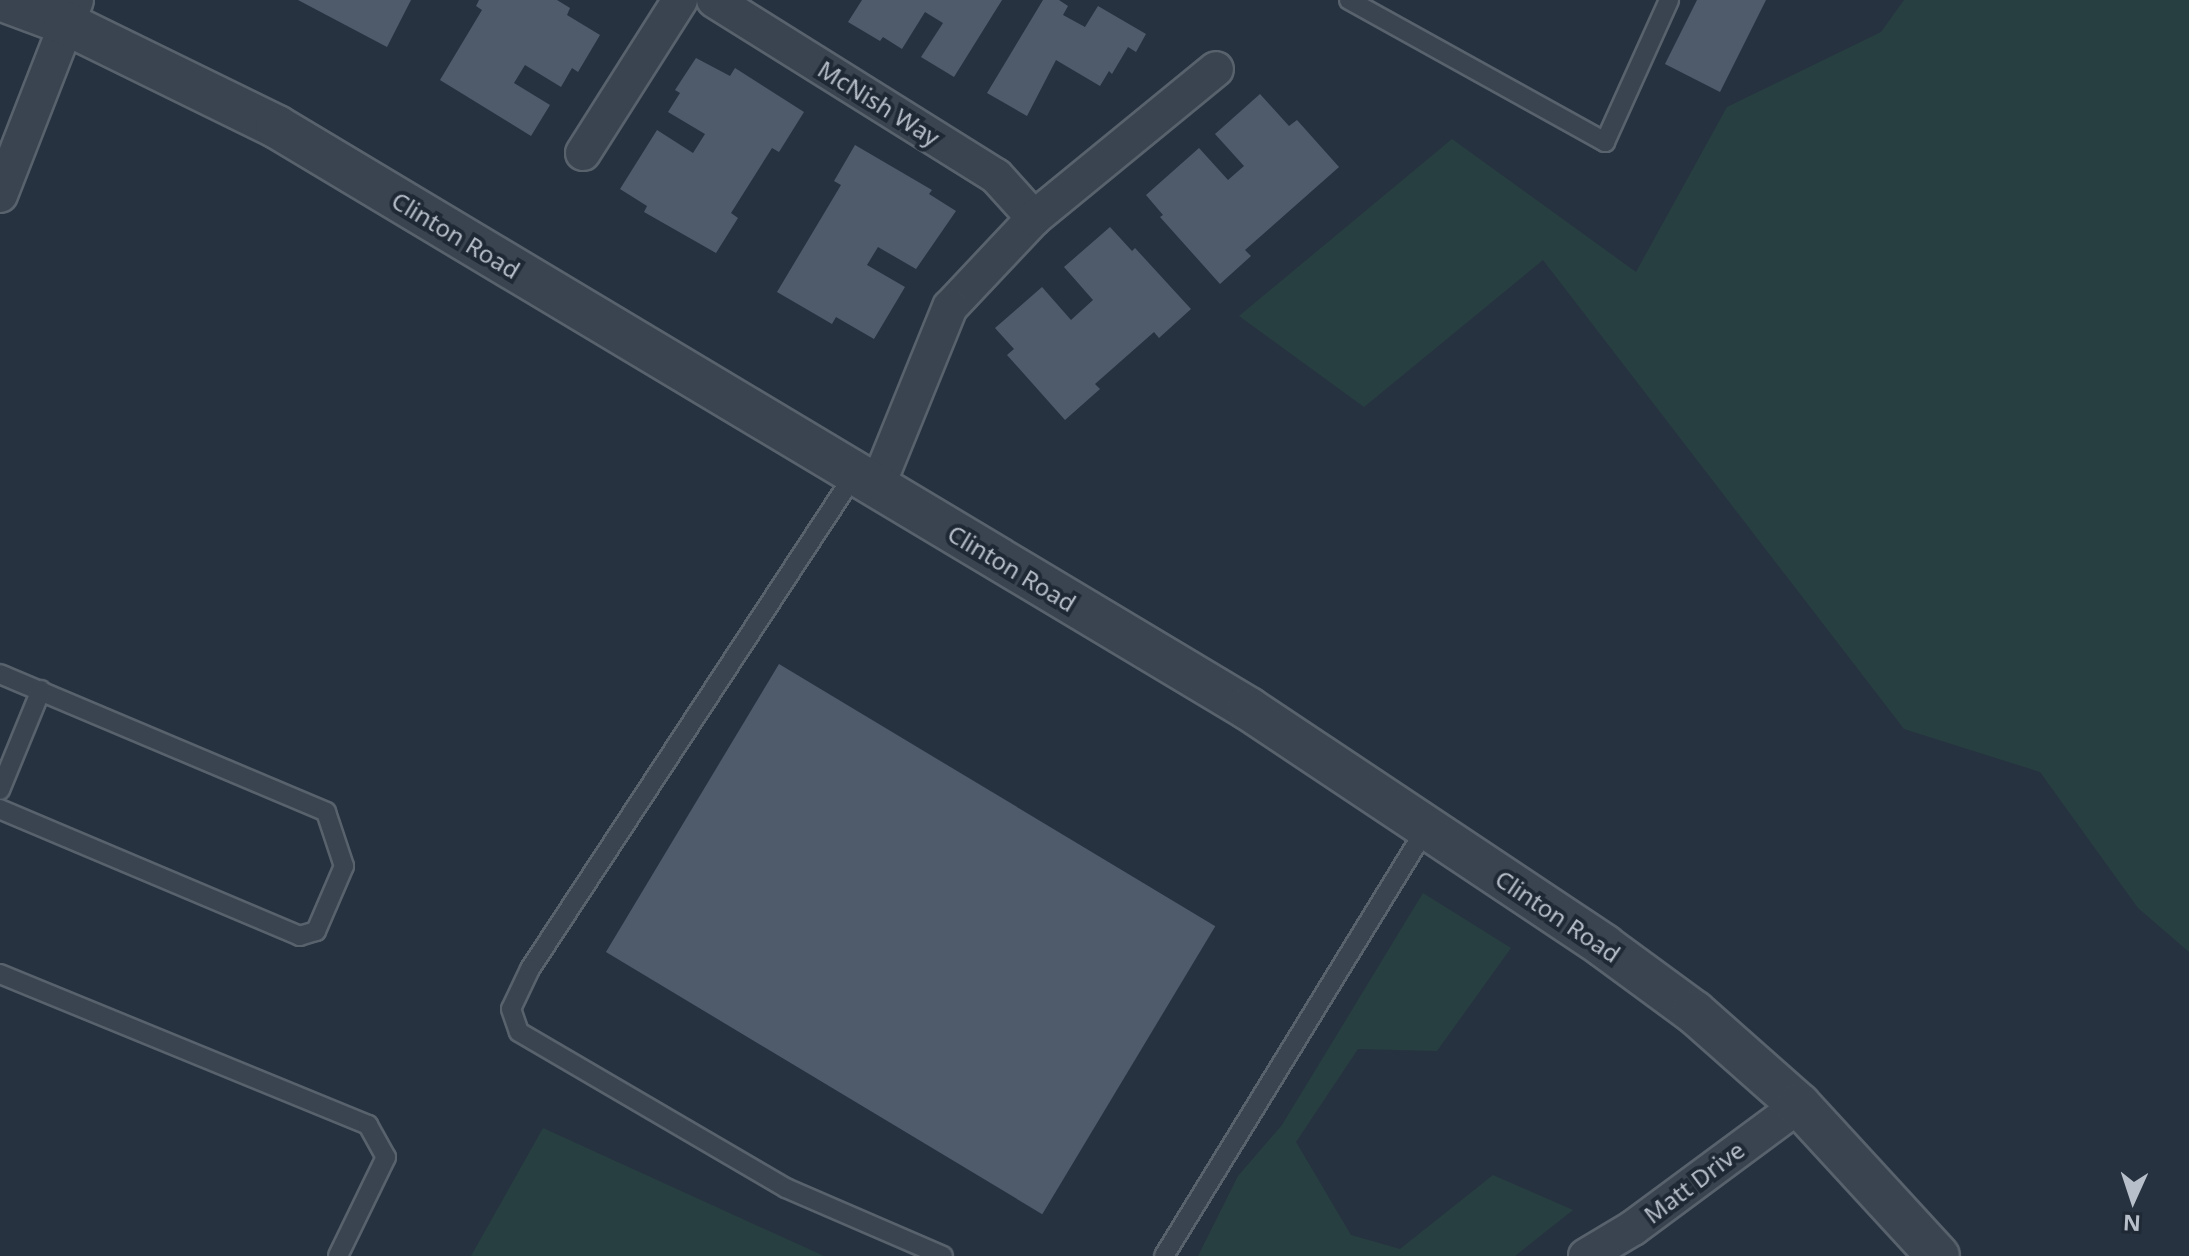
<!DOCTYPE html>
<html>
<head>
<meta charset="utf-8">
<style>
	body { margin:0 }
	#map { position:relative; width:2189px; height:1256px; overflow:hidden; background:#263240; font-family:"Noto Sans",sans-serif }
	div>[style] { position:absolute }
	.green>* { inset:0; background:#283f41 }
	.building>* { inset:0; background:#4f5b6b; transform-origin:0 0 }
	.roads { filter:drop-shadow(2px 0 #58626d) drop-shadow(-2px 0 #58626d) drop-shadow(0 2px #58626d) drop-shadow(0 -2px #58626d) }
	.service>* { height:18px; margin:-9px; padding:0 9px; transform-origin:9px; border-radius:9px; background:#3a4450 }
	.minor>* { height:34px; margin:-17px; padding:0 17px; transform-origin:17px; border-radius:17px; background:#3a4450 }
	.tertiary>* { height:42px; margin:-21px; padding:0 21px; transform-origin:21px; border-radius:21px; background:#3a4450 }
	span { translate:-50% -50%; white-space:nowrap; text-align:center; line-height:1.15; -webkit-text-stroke:8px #1f2935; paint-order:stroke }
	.street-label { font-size:24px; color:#b7bfca }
	.north { position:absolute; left:2093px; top:1160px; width:80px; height:80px; -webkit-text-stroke:6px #1f2935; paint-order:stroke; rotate:183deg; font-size:22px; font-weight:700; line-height:32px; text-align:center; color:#b7bfca }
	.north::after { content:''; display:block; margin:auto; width:28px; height:36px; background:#b7bfca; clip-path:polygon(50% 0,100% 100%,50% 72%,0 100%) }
</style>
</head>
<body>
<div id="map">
	<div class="green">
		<i style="clip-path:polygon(1904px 0,2189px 0,2189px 952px,2138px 908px,2040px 772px,1904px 729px,1543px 260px,1364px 407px,1239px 316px,1452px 139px,1636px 272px,1727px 107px,1881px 32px)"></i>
		<i style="clip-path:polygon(1423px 893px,1511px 948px,1437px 1051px,1358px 1049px,1296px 1142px,1351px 1235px,1400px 1249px,1493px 1175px,1573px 1210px,1515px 1256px,1198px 1256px,1238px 1176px,1282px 1125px)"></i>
		<i style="clip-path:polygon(543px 1128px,824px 1256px,471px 1256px)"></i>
	</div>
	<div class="building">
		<i style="clip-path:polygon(298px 0,411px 0,387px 47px)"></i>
		<i style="clip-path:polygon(479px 0,557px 0,570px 8px,567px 15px,600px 35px,578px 72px,572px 68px,561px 87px,525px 65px,514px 83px,550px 105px,531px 136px,440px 80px,482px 10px,476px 6px)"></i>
		<i style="clip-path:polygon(862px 0,1002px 0,954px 77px,921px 57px,943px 23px,925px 12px,902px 49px,883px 37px,880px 41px,848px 22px)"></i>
		<i style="clip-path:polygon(1043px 0,1059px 0,1068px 6px,1063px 15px,1085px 27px,1098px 6px,1146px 34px,1136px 52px,1128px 47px,1112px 74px,1109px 71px,1100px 86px,1056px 60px,1027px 116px,987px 93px)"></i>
		<i style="clip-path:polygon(1697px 0,1766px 0,1720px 92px,1665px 64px)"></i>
		<i style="clip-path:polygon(696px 58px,730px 76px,735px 68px,804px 112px,779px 152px,772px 148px,731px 213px,738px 218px,716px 253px,644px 212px,647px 206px,620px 189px,657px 130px,693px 153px,705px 134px,668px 112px,680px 93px,675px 90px)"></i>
		<i style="clip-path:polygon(1260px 94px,1289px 126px,1297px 120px,1339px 167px,1245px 250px,1251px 256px,1220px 284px,1160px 217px,1163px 215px,1146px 195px,1199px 148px,1228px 180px,1244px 166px,1215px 134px)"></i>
		<i style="clip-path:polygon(855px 145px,932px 190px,929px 194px,956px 211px,916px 269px,878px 247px,867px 265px,905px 287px,874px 339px,836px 317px,832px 324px,777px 292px,841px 185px,834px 181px)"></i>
		<i style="clip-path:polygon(1110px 227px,1132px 251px,1135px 248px,1191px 309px,1159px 338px,1154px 332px,1095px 384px,1100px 389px,1065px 420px,1007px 355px,1014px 349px,995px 328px,1042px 287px,1071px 320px,1093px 300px,1064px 267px)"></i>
		<i style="left:779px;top:664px;width:509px;height:336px;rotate:31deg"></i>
	</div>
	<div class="roads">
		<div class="service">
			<i style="left:1349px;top:0;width:293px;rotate:29deg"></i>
			<i style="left:1605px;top:142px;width:156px;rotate:-65.7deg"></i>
			<i style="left:854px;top:475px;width:591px;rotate:123.26deg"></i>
			<i style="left:530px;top:969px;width:44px;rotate:115.4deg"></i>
			<i style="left:511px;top:1009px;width:24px;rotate:71deg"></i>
			<i style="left:519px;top:1032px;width:309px;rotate:30.3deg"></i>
			<i style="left:786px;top:1188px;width:171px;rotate:23.4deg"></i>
			<i style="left:0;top:674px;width:354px;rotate:22.9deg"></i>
			<i style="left:326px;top:812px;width:57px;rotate:71.6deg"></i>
			<i style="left:344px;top:866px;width:71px;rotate:113.3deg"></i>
			<i style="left:316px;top:931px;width:17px;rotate:163deg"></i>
			<i style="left:300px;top:936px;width:326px;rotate:-157.1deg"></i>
			<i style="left:0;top:790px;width:108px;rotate:-67.7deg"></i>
			<i style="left:0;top:974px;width:398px;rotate:22.3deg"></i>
			<i style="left:368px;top:1125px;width:37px;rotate:61deg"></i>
			<i style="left:386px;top:1157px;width:110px;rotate:115.9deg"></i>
			<i style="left:1164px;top:1256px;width:503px;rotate:-58.49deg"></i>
		</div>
		<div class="minor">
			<i style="left:714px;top:0;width:332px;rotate:32deg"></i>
			<i style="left:996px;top:176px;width:57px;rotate:47.9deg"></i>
			<i style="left:1034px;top:218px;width:122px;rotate:133.3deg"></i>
			<i style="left:950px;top:307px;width:194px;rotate:112.1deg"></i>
			<i style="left:583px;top:153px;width:181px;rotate:-57.6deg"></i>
			<i style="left:0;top:195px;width:209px;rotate:-68.7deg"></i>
			<i style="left:1034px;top:218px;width:235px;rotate:-39.3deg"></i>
			<i style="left:1586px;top:1256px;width:55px;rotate:-30.8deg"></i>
			<i style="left:1633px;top:1228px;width:207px;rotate:-36.5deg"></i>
		</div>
		<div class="tertiary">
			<i style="left:3px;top:0;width:66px;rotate:20.4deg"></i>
			<i style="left:65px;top:23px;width:236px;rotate:26.1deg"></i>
			<i style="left:277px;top:127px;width:1133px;rotate:30.91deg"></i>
			<i style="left:1249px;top:709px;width:427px;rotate:33.7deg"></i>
			<i style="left:1604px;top:946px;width:112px;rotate:36.3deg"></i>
			<i style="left:1694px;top:1012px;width:140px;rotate:41.5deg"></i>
			<i style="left:1799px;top:1105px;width:205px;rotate:47.4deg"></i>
		</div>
	</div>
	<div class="street-label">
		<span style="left:879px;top:103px;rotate:32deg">McNish Way</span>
		<span style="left:456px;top:235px;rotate:31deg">Clinton Road</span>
		<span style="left:1012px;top:568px;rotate:31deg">Clinton Road</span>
		<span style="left:1558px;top:916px;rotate:34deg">Clinton Road</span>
		<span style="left:1694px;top:1182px;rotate:-37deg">Matt Drive</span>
	</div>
	<div class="north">N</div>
</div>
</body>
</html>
